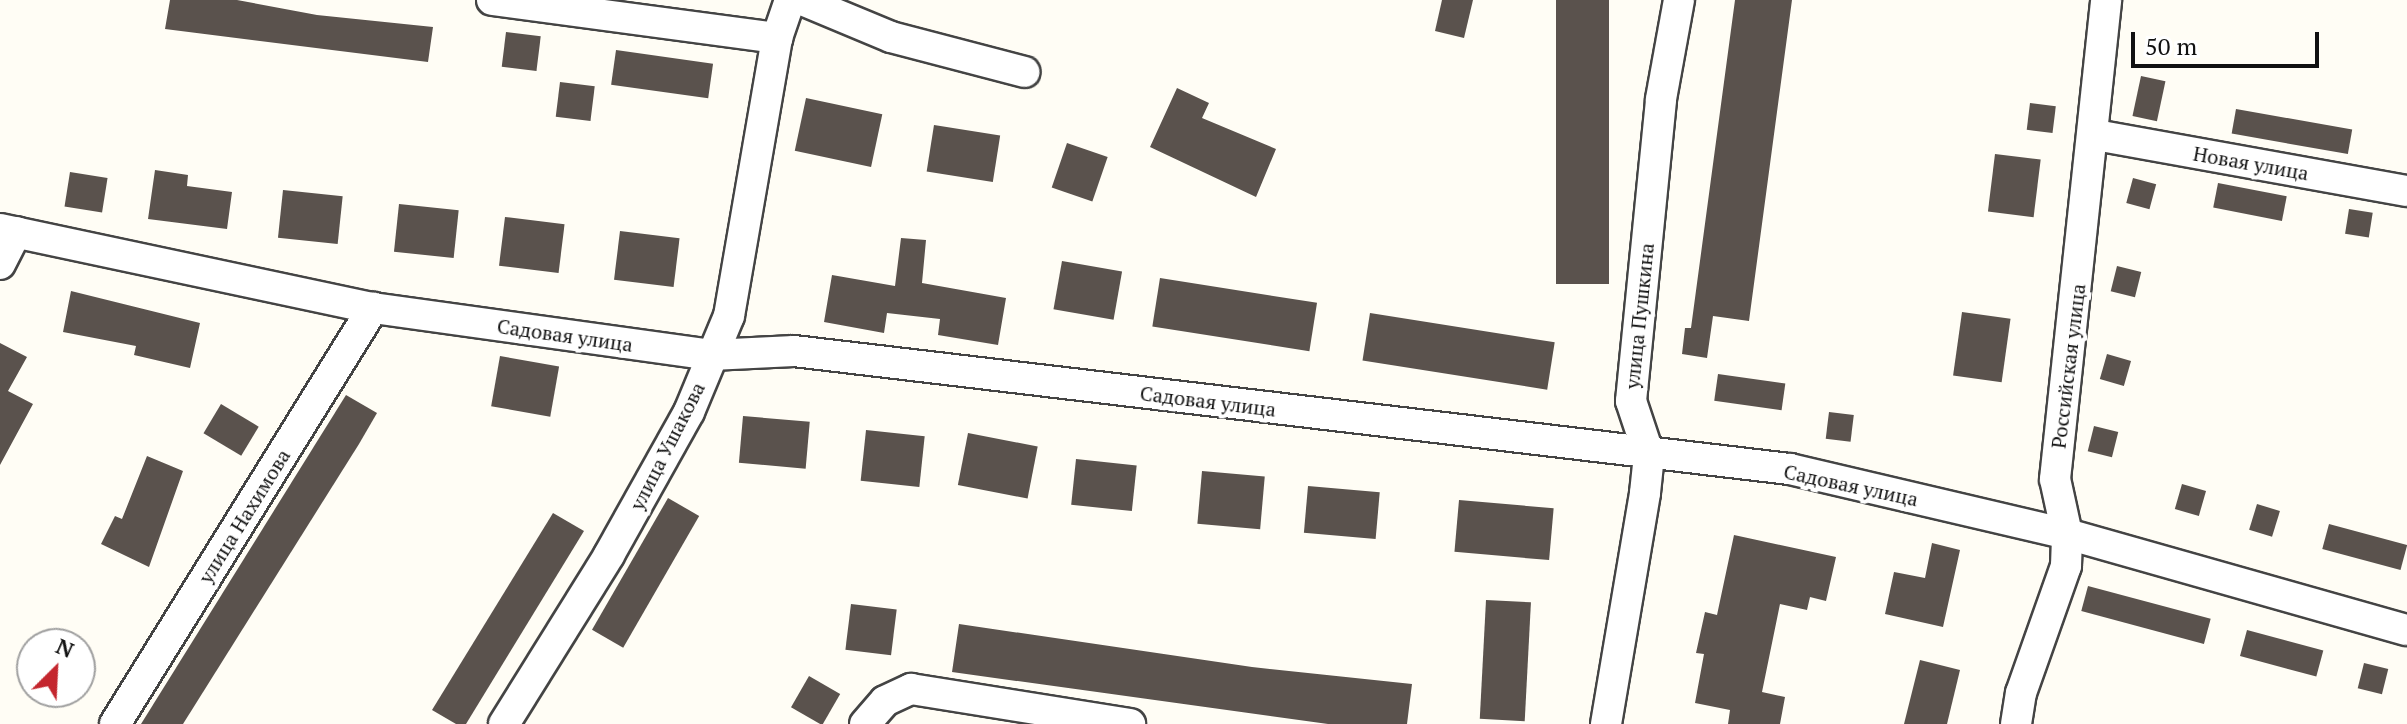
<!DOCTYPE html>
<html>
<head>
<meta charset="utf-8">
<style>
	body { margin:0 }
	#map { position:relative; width:2407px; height:724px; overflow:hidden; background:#fffdf5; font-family:"PT Serif",serif }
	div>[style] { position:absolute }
	.building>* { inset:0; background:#5a524d; transform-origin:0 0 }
	.roads { filter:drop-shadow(2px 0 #444) drop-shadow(-2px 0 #444) drop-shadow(0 2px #444) drop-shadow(0 -2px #444) }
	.minor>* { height:30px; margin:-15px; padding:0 15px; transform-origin:15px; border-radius:15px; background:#fff }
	span { translate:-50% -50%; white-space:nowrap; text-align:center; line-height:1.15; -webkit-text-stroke:8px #fff; paint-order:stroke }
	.street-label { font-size:20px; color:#111 }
	.north { position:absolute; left:16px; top:628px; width:80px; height:80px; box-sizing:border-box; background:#fff; border:2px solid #a0a0a0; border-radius:50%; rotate:24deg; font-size:22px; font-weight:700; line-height:32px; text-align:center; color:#111 }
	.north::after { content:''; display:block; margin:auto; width:28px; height:36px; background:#c4262e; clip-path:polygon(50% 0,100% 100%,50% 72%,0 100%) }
	.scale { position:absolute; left:2131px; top:32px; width:188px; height:36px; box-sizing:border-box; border:4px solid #111; border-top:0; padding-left:10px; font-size:24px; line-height:28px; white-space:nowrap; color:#111; -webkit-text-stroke:6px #fff; paint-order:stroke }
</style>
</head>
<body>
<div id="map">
	<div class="building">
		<i style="clip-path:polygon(170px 0,237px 0,317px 15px,433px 27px,428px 62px,165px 29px)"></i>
		<i style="clip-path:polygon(1442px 0,1473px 0,1464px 38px,1435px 31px)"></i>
		<i style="left:1556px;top:0;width:53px;height:284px"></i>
		<i style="clip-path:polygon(1735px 0,1792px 0,1749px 321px,1713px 316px,1707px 358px,1682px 354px,1685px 328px,1691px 328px)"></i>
		<i style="left:506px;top:32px;width:35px;height:35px;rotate:7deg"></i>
		<i style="left:616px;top:50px;width:98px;height:35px;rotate:8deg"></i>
		<i style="left:2141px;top:76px;width:25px;height:41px;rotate:12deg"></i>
		<i style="left:560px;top:82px;width:35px;height:35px;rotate:7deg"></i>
		<i style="clip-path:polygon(1177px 88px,1209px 103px,1202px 118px,1276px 149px,1256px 197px,1150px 147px)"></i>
		<i style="left:806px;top:98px;width:78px;height:54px;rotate:12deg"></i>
		<i style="left:2030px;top:103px;width:26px;height:27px;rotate:7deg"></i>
		<i style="left:2236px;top:109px;width:118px;height:25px;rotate:10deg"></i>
		<i style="left:934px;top:125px;width:67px;height:47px;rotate:9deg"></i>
		<i style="left:1067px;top:143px;width:43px;height:47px;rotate:19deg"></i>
		<i style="left:1995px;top:154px;width:46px;height:58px;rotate:7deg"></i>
		<i style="clip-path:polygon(155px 170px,188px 175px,187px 186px,232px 192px,227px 229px,148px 219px)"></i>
		<i style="left:70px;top:172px;width:38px;height:35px;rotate:9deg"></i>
		<i style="left:2133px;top:178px;width:24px;height:26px;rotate:15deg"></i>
		<i style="left:2218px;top:183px;width:70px;height:25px;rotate:11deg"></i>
		<i style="left:283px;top:190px;width:60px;height:48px;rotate:6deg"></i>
		<i style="left:399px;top:204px;width:60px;height:48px;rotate:6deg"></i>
		<i style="left:2349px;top:209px;width:24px;height:25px;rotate:9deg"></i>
		<i style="left:505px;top:217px;width:60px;height:49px;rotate:7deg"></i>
		<i style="left:620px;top:231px;width:60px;height:49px;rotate:7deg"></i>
		<i style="clip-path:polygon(901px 238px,926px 240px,922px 283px,1006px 298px,998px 345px,938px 335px,940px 319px,887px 313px,884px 333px,824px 322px,832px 275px,895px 286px)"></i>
		<i style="left:1062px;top:261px;width:61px;height:49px;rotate:10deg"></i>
		<i style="left:2117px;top:266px;width:25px;height:26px;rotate:14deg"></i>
		<i style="left:1160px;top:278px;width:159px;height:49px;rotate:9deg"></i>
		<i style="clip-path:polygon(71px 291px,200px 323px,190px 368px,134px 355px,136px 346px,63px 332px)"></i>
		<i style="left:1962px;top:312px;width:49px;height:64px;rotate:8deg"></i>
		<i style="left:1370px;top:313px;width:187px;height:48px;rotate:9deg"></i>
		<i style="clip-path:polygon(0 343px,27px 357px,8px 391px,33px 404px,0 465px)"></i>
		<i style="left:2107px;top:354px;width:25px;height:26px;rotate:16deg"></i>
		<i style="left:500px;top:356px;width:60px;height:51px;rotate:10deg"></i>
		<i style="left:1718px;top:374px;width:68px;height:27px;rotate:8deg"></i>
		<i style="clip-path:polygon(346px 395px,377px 413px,359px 444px,183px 724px,141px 724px)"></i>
		<i style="left:221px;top:404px;width:44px;height:34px;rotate:31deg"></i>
		<i style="left:1829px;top:412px;width:25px;height:27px;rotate:7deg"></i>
		<i style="left:743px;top:416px;width:67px;height:47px;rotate:5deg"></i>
		<i style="left:2094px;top:426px;width:25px;height:26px;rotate:14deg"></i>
		<i style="left:866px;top:430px;width:59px;height:51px;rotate:6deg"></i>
		<i style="left:968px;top:433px;width:71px;height:53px;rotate:11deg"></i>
		<i style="clip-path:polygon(147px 456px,183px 471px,149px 567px,101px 544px,115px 516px,122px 519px)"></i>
		<i style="left:1076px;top:459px;width:61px;height:46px;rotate:6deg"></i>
		<i style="left:1202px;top:471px;width:63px;height:53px;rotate:5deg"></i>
		<i style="left:2182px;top:484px;width:25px;height:26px;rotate:16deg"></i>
		<i style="left:1308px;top:486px;width:72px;height:47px;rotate:5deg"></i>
		<i style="left:668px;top:498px;width:36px;height:152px;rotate:30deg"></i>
		<i style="left:1459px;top:500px;width:95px;height:52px;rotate:5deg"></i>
		<i style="left:2257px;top:504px;width:24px;height:27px;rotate:17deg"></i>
		<i style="clip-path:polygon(553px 513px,584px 531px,466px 724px,456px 724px,432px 710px)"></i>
		<i style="left:2329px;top:524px;width:81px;height:26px;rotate:15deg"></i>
		<i style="clip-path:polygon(1734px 535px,1836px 557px,1826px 601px,1810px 597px,1807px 610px,1780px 604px,1762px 692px,1785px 697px,1780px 724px,1728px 724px,1730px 710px,1695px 703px,1704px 654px,1696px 653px,1705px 612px,1717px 615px)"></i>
		<i style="clip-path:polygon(1932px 543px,1960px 550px,1943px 627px,1885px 614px,1894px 572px,1925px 578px)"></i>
		<i style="left:2088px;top:586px;width:127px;height:26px;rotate:15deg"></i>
		<i style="left:1486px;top:600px;width:45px;height:119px;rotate:3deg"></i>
		<i style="left:851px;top:604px;width:46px;height:46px;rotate:7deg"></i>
		<i style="clip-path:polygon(959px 624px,1252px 667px,1412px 684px,1407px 724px,1328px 724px,952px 672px)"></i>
		<i style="left:2247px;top:630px;width:79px;height:27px;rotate:15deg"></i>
		<i style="clip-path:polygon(1920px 660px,1960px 670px,1947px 724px,1904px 724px)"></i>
		<i style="left:2364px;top:663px;width:25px;height:26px;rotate:14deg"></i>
		<i style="left:809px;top:676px;width:36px;height:36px;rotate:30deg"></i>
	</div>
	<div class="roads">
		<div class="minor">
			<i style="left:492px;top:0;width:288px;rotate:7.6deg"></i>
			<i style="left:802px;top:0;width:96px;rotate:22.6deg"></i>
			<i style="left:891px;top:37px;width:138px;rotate:14.7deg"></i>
			<i style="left:2095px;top:135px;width:317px;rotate:10.2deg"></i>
			<i style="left:0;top:229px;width:381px;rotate:12deg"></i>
			<i style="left:373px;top:308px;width:341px;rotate:7.9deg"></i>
			<i style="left:711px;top:355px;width:83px;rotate:-2.8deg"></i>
			<i style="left:794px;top:351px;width:1003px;rotate:6.76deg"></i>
			<i style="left:1790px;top:469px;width:285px;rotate:13.2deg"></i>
			<i style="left:2067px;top:534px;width:353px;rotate:15.8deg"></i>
			<i style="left:0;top:264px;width:36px;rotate:-63deg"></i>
			<i style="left:115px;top:724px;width:490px;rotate:-58.2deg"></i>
			<i style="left:504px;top:724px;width:199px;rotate:-58.1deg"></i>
			<i style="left:609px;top:555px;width:164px;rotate:-60.8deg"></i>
			<i style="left:689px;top:412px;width:104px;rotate:-67.4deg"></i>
			<i style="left:729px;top:316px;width:282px;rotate:-80.2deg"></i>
			<i style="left:777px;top:38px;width:40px;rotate:-71.1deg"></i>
			<i style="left:865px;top:724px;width:30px;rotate:-49deg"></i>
			<i style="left:885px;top:701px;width:29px;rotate:-25deg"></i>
			<i style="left:911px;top:689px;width:222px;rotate:9.1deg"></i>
			<i style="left:1606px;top:724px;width:234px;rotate:-80.4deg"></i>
			<i style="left:1645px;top:493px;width:38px;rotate:-84deg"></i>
			<i style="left:1649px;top:455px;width:57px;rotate:-108.4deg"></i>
			<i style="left:1631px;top:401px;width:303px;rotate:-84.3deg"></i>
			<i style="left:1661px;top:99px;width:101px;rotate:-79.7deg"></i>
			<i style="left:2016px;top:724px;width:31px;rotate:-81deg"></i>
			<i style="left:2021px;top:693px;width:135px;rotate:-70.5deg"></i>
			<i style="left:2066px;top:566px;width:32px;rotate:-88deg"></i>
			<i style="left:2067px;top:534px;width:56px;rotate:-102.3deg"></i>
			<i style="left:2055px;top:479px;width:482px;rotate:-83.9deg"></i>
		</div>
	</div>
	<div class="street-label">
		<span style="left:2251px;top:163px;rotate:10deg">Новая улица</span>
		<span style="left:1639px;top:316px;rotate:-84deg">улица Пушкина</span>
		<span style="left:565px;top:335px;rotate:8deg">Садовая улица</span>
		<span style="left:2068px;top:366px;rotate:-83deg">Российская улица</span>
		<span style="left:1208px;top:401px;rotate:7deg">Садовая улица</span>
		<span style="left:667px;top:446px;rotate:-63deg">улица Ушакова</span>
		<span style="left:1851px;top:485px;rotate:12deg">Садовая улица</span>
		<span style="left:244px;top:516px;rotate:-58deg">улица Нахимова</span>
	</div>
	<div class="north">N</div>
	<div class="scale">50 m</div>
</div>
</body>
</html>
